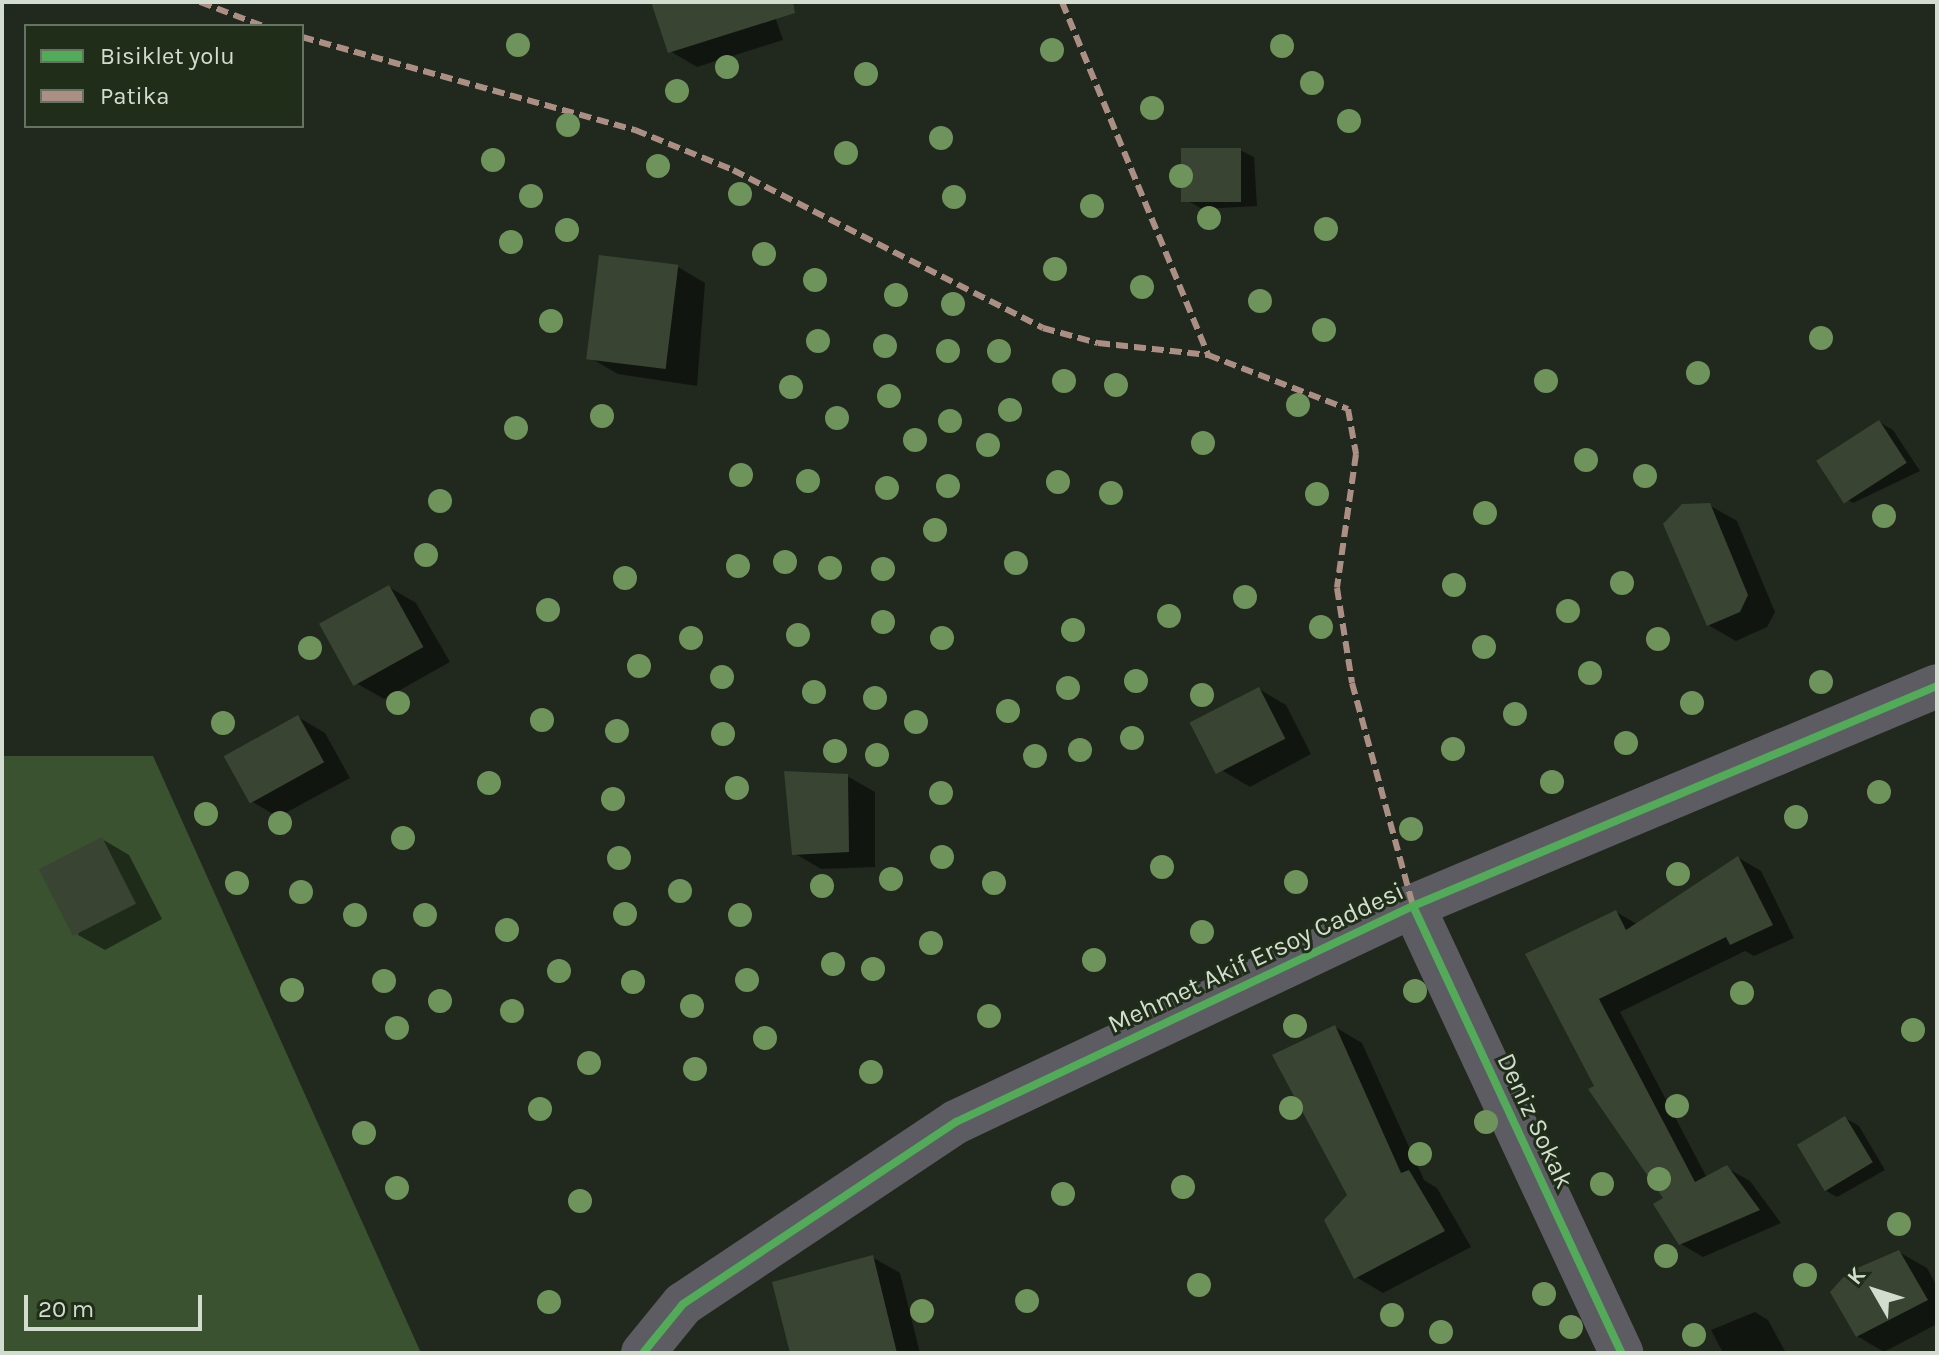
<!DOCTYPE html>
<html>
<head>
<meta charset="utf-8">
<style>
	body { margin:0 }
	#map { position:relative; width:1939px; height:1355px; overflow:hidden; background:#21291e; font-family:Karla,sans-serif }
	div>[style] { position:absolute }
	.green>* { inset:0; background:#3b5230 }
	.shadow>* { inset:0; background:#0007 }
	.building>* { inset:0; background:#394432; transform-origin:0 0 }
	.minor>* { height:44px; margin:-22px; padding:0 22px; transform-origin:22px; border-radius:22px; background:#5d5c62 }
	.tertiary>* { height:44px; margin:-22px; padding:0 22px; transform-origin:22px; border-radius:22px; background:#5d5c62 }
	.quiet>* { height:6px; margin-top:-3px; transform-origin:0; background:repeating-linear-gradient(90deg,#ac8f84 0 12px,transparent 0 18px) }
	.cycleway>* { height:8px; margin:-4px; padding:0 4px; transform-origin:4px; border-radius:4px; background:#51ab58 }
	.trees>* { width:24px; height:24px; margin:-12px; border-radius:50%; background:#6e945c }
	span { translate:-50% -50%; white-space:nowrap; text-align:center; line-height:1.15; -webkit-text-stroke:6px #1f2d19; paint-order:stroke }
	.street-label { font-size:26px; color:#d3ddcf }
	.frame { position:absolute; inset:0; border:4px solid #d3ddcf; pointer-events:none }
	.legend { position:absolute; left:24px; top:24px; width:280px; height:104px; box-sizing:border-box; background:#1f2d19; border:2px solid #677362; margin:0; padding:10px 14px; list-style:none; font-size:24px; color:#d3ddcf }
	.legend li { display:flex; align-items:center; gap:16px; height:40px }
	.legend b { width:40px; border:2px solid #677362 }
	.north { position:absolute; left:1835px; top:1251px; width:80px; height:80px; -webkit-text-stroke:6px #1f2d19; paint-order:stroke; rotate:309deg; font-size:22px; font-weight:700; line-height:32px; text-align:center; color:#d3ddcf }
	.north::after { content:''; display:block; margin:auto; width:28px; height:36px; background:#d3ddcf; clip-path:polygon(50% 0,100% 100%,50% 72%,0 100%) }
	.scale { position:absolute; left:24px; top:1295px; width:178px; height:36px; box-sizing:border-box; border:4px solid #d3ddcf; border-top:0; padding-left:10px; font-size:24px; line-height:28px; white-space:nowrap; color:#d3ddcf; -webkit-text-stroke:6px #1f2d19; paint-order:stroke }
</style>
</head>
<body>
<div id="map">
	<div class="green">
		<i style="clip-path:polygon(2px 756px,153px 756px,421px 1353px,2px 1353px)"></i>
	</div>
	<div class="shadow">
		<i style="clip-path:polygon(653px 2px,770px 2px,783px 40px,697px 67px,670px 51px)"></i>
		<i style="clip-path:polygon(1240px 150px,1254px 157px,1257px 206px,1202px 209px,1188px 201px)"></i>
		<i style="clip-path:polygon(678px 267px,705px 283px,697px 386px,618px 374px,590px 358px)"></i>
		<i style="clip-path:polygon(1879px 422px,1893px 430px,1920px 471px,1853px 503px,1840px 495px)"></i>
		<i style="clip-path:polygon(1709px 505px,1737px 521px,1775px 612px,1767px 627px,1736px 641px,1708px 625px)"></i>
		<i style="clip-path:polygon(389px 587px,416px 603px,450px 662px,384px 699px,356px 683px)"></i>
		<i style="clip-path:polygon(1259px 689px,1286px 705px,1311px 754px,1250px 787px,1223px 771px)"></i>
		<i style="clip-path:polygon(298px 717px,325px 733px,350px 778px,278px 817px,251px 801px)"></i>
		<i style="clip-path:polygon(847px 776px,875px 792px,875px 867px,821px 869px,794px 853px)"></i>
		<i style="clip-path:polygon(102px 839px,129px 855px,162px 919px,105px 950px,78px 935px)"></i>
		<i style="clip-path:polygon(1739px 858px,1761px 871px,1794px 938px,1754px 956px,1745px 951px,1620px 1012px,1707px 1178px,1727px 1168px,1750px 1181px,1781px 1223px,1703px 1257px,1681px 1244px,1666px 1199px,1597px 1086px,1528px 955px,1616px 912px,1637px 924px)"></i>
		<i style="clip-path:polygon(1335px 1027px,1362px 1043px,1424px 1180px,1437px 1188px,1471px 1247px,1383px 1293px,1356px 1277px)"></i>
		<i style="clip-path:polygon(1845px 1118px,1859px 1126px,1885px 1170px,1837px 1197px,1823px 1189px)"></i>
		<i style="clip-path:polygon(1899px 1252px,1927px 1268px,1937px 1286px,1937px 1324px,1884px 1352px,1857px 1336px)"></i>
		<i style="clip-path:polygon(872px 1257px,900px 1273px,920px 1353px,792px 1353px)"></i>
		<i style="clip-path:polygon(1755px 1312px,1768px 1320px,1786px 1353px,1723px 1353px,1711px 1330px)"></i>
	</div>
	<div class="building">
		<i style="clip-path:polygon(651px 2px,793px 2px,795px 13px,668px 53px)"></i>
		<i style="left:1181px;top:148px;width:60px;height:54px"></i>
		<i style="left:599px;top:255px;width:80px;height:105px;rotate:7deg"></i>
		<i style="left:1879px;top:420px;width:51px;height:75px;rotate:57deg"></i>
		<i style="clip-path:polygon(1710px 503px,1748px 595px,1740px 612px,1707px 626px,1663px 524px,1682px 504px)"></i>
		<i style="left:389px;top:585px;width:71px;height:80px;rotate:61deg"></i>
		<i style="left:1259px;top:687px;width:58px;height:78px;rotate:63deg"></i>
		<i style="left:298px;top:715px;width:54px;height:85px;rotate:61deg"></i>
		<i style="clip-path:polygon(784px 771px,848px 774px,849px 852px,792px 855px)"></i>
		<i style="left:102px;top:837px;width:75px;height:71px;rotate:63deg"></i>
		<i style="clip-path:polygon(1738px 856px,1773px 925px,1730px 945px,1726px 937px,1599px 999px,1695px 1182px,1727px 1165px,1760px 1210px,1679px 1245px,1653px 1204px,1663px 1198px,1588px 1089px,1594px 1086px,1525px 954px,1616px 910px,1626px 930px)"></i>
		<i style="clip-path:polygon(1335px 1025px,1401px 1173px,1409px 1170px,1445px 1231px,1354px 1279px,1324px 1220px,1347px 1195px,1272px 1055px)"></i>
		<i style="left:1845px;top:1116px;width:54px;height:56px;rotate:59deg"></i>
		<i style="clip-path:polygon(1899px 1250px,1928px 1300px,1856px 1337px,1830px 1292px,1848px 1272px)"></i>
		<i style="clip-path:polygon(873px 1255px,897px 1353px,790px 1353px,772px 1282px)"></i>
	</div>
	<div class="minor">
		<i style="left:1413px;top:906px;width:493px;rotate:65deg"></i>
	</div>
	<div class="tertiary">
		<i style="left:643px;top:1353px;width:63px;rotate:-50.8deg"></i>
		<i style="left:683px;top:1304px;width:328px;rotate:-33.7deg"></i>
		<i style="left:956px;top:1122px;width:505px;rotate:-25.3deg"></i>
		<i style="left:1413px;top:906px;width:568px;rotate:-22.77deg"></i>
	</div>
	<div class="quiet">
		<i style="left:200px;top:2px;width:67px;rotate:20.9deg"></i>
		<i style="left:1062px;top:2px;width:382px;rotate:67.5deg"></i>
		<i style="left:302px;top:37px;width:346px;rotate:15.6deg"></i>
		<i style="left:635px;top:130px;width:106px;rotate:22.2deg"></i>
		<i style="left:733px;top:170px;width:348px;rotate:27deg"></i>
		<i style="left:1043px;top:328px;width:57px;rotate:15.3deg"></i>
		<i style="left:1098px;top:343px;width:111px;rotate:6.2deg"></i>
		<i style="left:1208px;top:355px;width:150px;rotate:21.1deg"></i>
		<i style="left:1348px;top:409px;width:46px;rotate:79.9deg"></i>
		<i style="left:1356px;top:454px;width:135px;rotate:98.1deg"></i>
		<i style="left:1337px;top:588px;width:96px;rotate:81deg"></i>
		<i style="left:1352px;top:683px;width:231px;rotate:74.7deg"></i>
	</div>
	<div class="cycleway">
		<i style="left:1413px;top:906px;width:493px;rotate:65deg"></i>
		<i style="left:643px;top:1353px;width:63px;rotate:-50.8deg"></i>
		<i style="left:683px;top:1304px;width:328px;rotate:-33.7deg"></i>
		<i style="left:956px;top:1122px;width:505px;rotate:-25.3deg"></i>
		<i style="left:1413px;top:906px;width:568px;rotate:-22.77deg"></i>
	</div>
	<div class="trees">
		<i style="left:518px;top:45px"></i>
		<i style="left:1282px;top:46px"></i>
		<i style="left:1052px;top:50px"></i>
		<i style="left:727px;top:67px"></i>
		<i style="left:866px;top:74px"></i>
		<i style="left:1312px;top:83px"></i>
		<i style="left:677px;top:91px"></i>
		<i style="left:1152px;top:108px"></i>
		<i style="left:1349px;top:121px"></i>
		<i style="left:568px;top:125px"></i>
		<i style="left:941px;top:138px"></i>
		<i style="left:846px;top:153px"></i>
		<i style="left:493px;top:160px"></i>
		<i style="left:658px;top:166px"></i>
		<i style="left:1181px;top:176px"></i>
		<i style="left:740px;top:194px"></i>
		<i style="left:531px;top:196px"></i>
		<i style="left:954px;top:197px"></i>
		<i style="left:1092px;top:206px"></i>
		<i style="left:1209px;top:218px"></i>
		<i style="left:1326px;top:229px"></i>
		<i style="left:567px;top:230px"></i>
		<i style="left:511px;top:242px"></i>
		<i style="left:764px;top:254px"></i>
		<i style="left:1055px;top:269px"></i>
		<i style="left:815px;top:280px"></i>
		<i style="left:1142px;top:287px"></i>
		<i style="left:896px;top:295px"></i>
		<i style="left:1260px;top:301px"></i>
		<i style="left:953px;top:304px"></i>
		<i style="left:551px;top:321px"></i>
		<i style="left:1324px;top:330px"></i>
		<i style="left:1821px;top:338px"></i>
		<i style="left:818px;top:341px"></i>
		<i style="left:885px;top:346px"></i>
		<i style="left:948px;top:351px"></i>
		<i style="left:999px;top:351px"></i>
		<i style="left:1698px;top:373px"></i>
		<i style="left:1064px;top:381px"></i>
		<i style="left:1546px;top:381px"></i>
		<i style="left:1116px;top:385px"></i>
		<i style="left:791px;top:387px"></i>
		<i style="left:889px;top:396px"></i>
		<i style="left:1298px;top:405px"></i>
		<i style="left:1010px;top:410px"></i>
		<i style="left:602px;top:416px"></i>
		<i style="left:837px;top:418px"></i>
		<i style="left:950px;top:421px"></i>
		<i style="left:516px;top:428px"></i>
		<i style="left:915px;top:440px"></i>
		<i style="left:1203px;top:443px"></i>
		<i style="left:988px;top:445px"></i>
		<i style="left:1586px;top:460px"></i>
		<i style="left:741px;top:475px"></i>
		<i style="left:1645px;top:476px"></i>
		<i style="left:808px;top:481px"></i>
		<i style="left:1058px;top:482px"></i>
		<i style="left:948px;top:486px"></i>
		<i style="left:887px;top:488px"></i>
		<i style="left:1111px;top:493px"></i>
		<i style="left:1317px;top:494px"></i>
		<i style="left:440px;top:501px"></i>
		<i style="left:1485px;top:513px"></i>
		<i style="left:1884px;top:516px"></i>
		<i style="left:935px;top:530px"></i>
		<i style="left:426px;top:555px"></i>
		<i style="left:785px;top:562px"></i>
		<i style="left:1016px;top:563px"></i>
		<i style="left:738px;top:566px"></i>
		<i style="left:830px;top:568px"></i>
		<i style="left:883px;top:569px"></i>
		<i style="left:625px;top:578px"></i>
		<i style="left:1622px;top:583px"></i>
		<i style="left:1454px;top:585px"></i>
		<i style="left:1245px;top:597px"></i>
		<i style="left:548px;top:610px"></i>
		<i style="left:1568px;top:611px"></i>
		<i style="left:1169px;top:616px"></i>
		<i style="left:883px;top:622px"></i>
		<i style="left:1321px;top:627px"></i>
		<i style="left:1073px;top:630px"></i>
		<i style="left:798px;top:635px"></i>
		<i style="left:691px;top:638px"></i>
		<i style="left:942px;top:638px"></i>
		<i style="left:1658px;top:639px"></i>
		<i style="left:1484px;top:647px"></i>
		<i style="left:310px;top:648px"></i>
		<i style="left:639px;top:666px"></i>
		<i style="left:1590px;top:673px"></i>
		<i style="left:722px;top:677px"></i>
		<i style="left:1136px;top:681px"></i>
		<i style="left:1821px;top:682px"></i>
		<i style="left:1068px;top:688px"></i>
		<i style="left:814px;top:692px"></i>
		<i style="left:1202px;top:695px"></i>
		<i style="left:875px;top:698px"></i>
		<i style="left:398px;top:703px"></i>
		<i style="left:1692px;top:703px"></i>
		<i style="left:1008px;top:711px"></i>
		<i style="left:1515px;top:714px"></i>
		<i style="left:542px;top:720px"></i>
		<i style="left:916px;top:722px"></i>
		<i style="left:223px;top:723px"></i>
		<i style="left:617px;top:731px"></i>
		<i style="left:723px;top:734px"></i>
		<i style="left:1132px;top:738px"></i>
		<i style="left:1626px;top:743px"></i>
		<i style="left:1453px;top:749px"></i>
		<i style="left:1080px;top:750px"></i>
		<i style="left:835px;top:751px"></i>
		<i style="left:877px;top:755px"></i>
		<i style="left:1035px;top:756px"></i>
		<i style="left:1552px;top:782px"></i>
		<i style="left:489px;top:783px"></i>
		<i style="left:737px;top:788px"></i>
		<i style="left:1879px;top:792px"></i>
		<i style="left:941px;top:793px"></i>
		<i style="left:613px;top:799px"></i>
		<i style="left:206px;top:814px"></i>
		<i style="left:1796px;top:817px"></i>
		<i style="left:280px;top:823px"></i>
		<i style="left:1411px;top:829px"></i>
		<i style="left:403px;top:838px"></i>
		<i style="left:942px;top:857px"></i>
		<i style="left:619px;top:858px"></i>
		<i style="left:1162px;top:867px"></i>
		<i style="left:1678px;top:874px"></i>
		<i style="left:891px;top:879px"></i>
		<i style="left:1296px;top:882px"></i>
		<i style="left:237px;top:883px"></i>
		<i style="left:994px;top:883px"></i>
		<i style="left:822px;top:886px"></i>
		<i style="left:680px;top:891px"></i>
		<i style="left:301px;top:892px"></i>
		<i style="left:625px;top:914px"></i>
		<i style="left:355px;top:915px"></i>
		<i style="left:425px;top:915px"></i>
		<i style="left:740px;top:915px"></i>
		<i style="left:507px;top:930px"></i>
		<i style="left:1202px;top:932px"></i>
		<i style="left:931px;top:943px"></i>
		<i style="left:1094px;top:960px"></i>
		<i style="left:833px;top:964px"></i>
		<i style="left:873px;top:969px"></i>
		<i style="left:559px;top:971px"></i>
		<i style="left:747px;top:980px"></i>
		<i style="left:384px;top:981px"></i>
		<i style="left:633px;top:982px"></i>
		<i style="left:292px;top:990px"></i>
		<i style="left:1415px;top:991px"></i>
		<i style="left:1742px;top:993px"></i>
		<i style="left:440px;top:1001px"></i>
		<i style="left:692px;top:1006px"></i>
		<i style="left:512px;top:1011px"></i>
		<i style="left:989px;top:1016px"></i>
		<i style="left:1295px;top:1026px"></i>
		<i style="left:397px;top:1028px"></i>
		<i style="left:1913px;top:1030px"></i>
		<i style="left:765px;top:1038px"></i>
		<i style="left:589px;top:1063px"></i>
		<i style="left:695px;top:1069px"></i>
		<i style="left:871px;top:1072px"></i>
		<i style="left:1677px;top:1106px"></i>
		<i style="left:1291px;top:1108px"></i>
		<i style="left:540px;top:1109px"></i>
		<i style="left:1486px;top:1122px"></i>
		<i style="left:364px;top:1133px"></i>
		<i style="left:1420px;top:1154px"></i>
		<i style="left:1659px;top:1179px"></i>
		<i style="left:1602px;top:1184px"></i>
		<i style="left:1183px;top:1187px"></i>
		<i style="left:397px;top:1188px"></i>
		<i style="left:1063px;top:1194px"></i>
		<i style="left:580px;top:1201px"></i>
		<i style="left:1899px;top:1224px"></i>
		<i style="left:1666px;top:1256px"></i>
		<i style="left:1805px;top:1275px"></i>
		<i style="left:1199px;top:1285px"></i>
		<i style="left:1544px;top:1294px"></i>
		<i style="left:1027px;top:1301px"></i>
		<i style="left:549px;top:1302px"></i>
		<i style="left:922px;top:1311px"></i>
		<i style="left:1392px;top:1315px"></i>
		<i style="left:1571px;top:1327px"></i>
		<i style="left:1441px;top:1332px"></i>
		<i style="left:1694px;top:1335px"></i>
	</div>
	<div class="street-label">
		<span style="left:1256px;top:958px;rotate:-25deg">Mehmet Akif Ersoy Caddesi</span>
		<span style="left:1535px;top:1121px;rotate:65deg">Deniz Sokak</span>
	</div>
	<div class="frame"></div>
	<ul class="legend">
	<li><b style="height:10px;background:#51ab58"></b>Bisiklet yolu</li>
	<li><b style="height:10px;background:#ac8f84"></b>Patika</li>
	</ul>
	<div class="north">K</div>
	<div class="scale">20 m</div>
</div>
</body>
</html>
